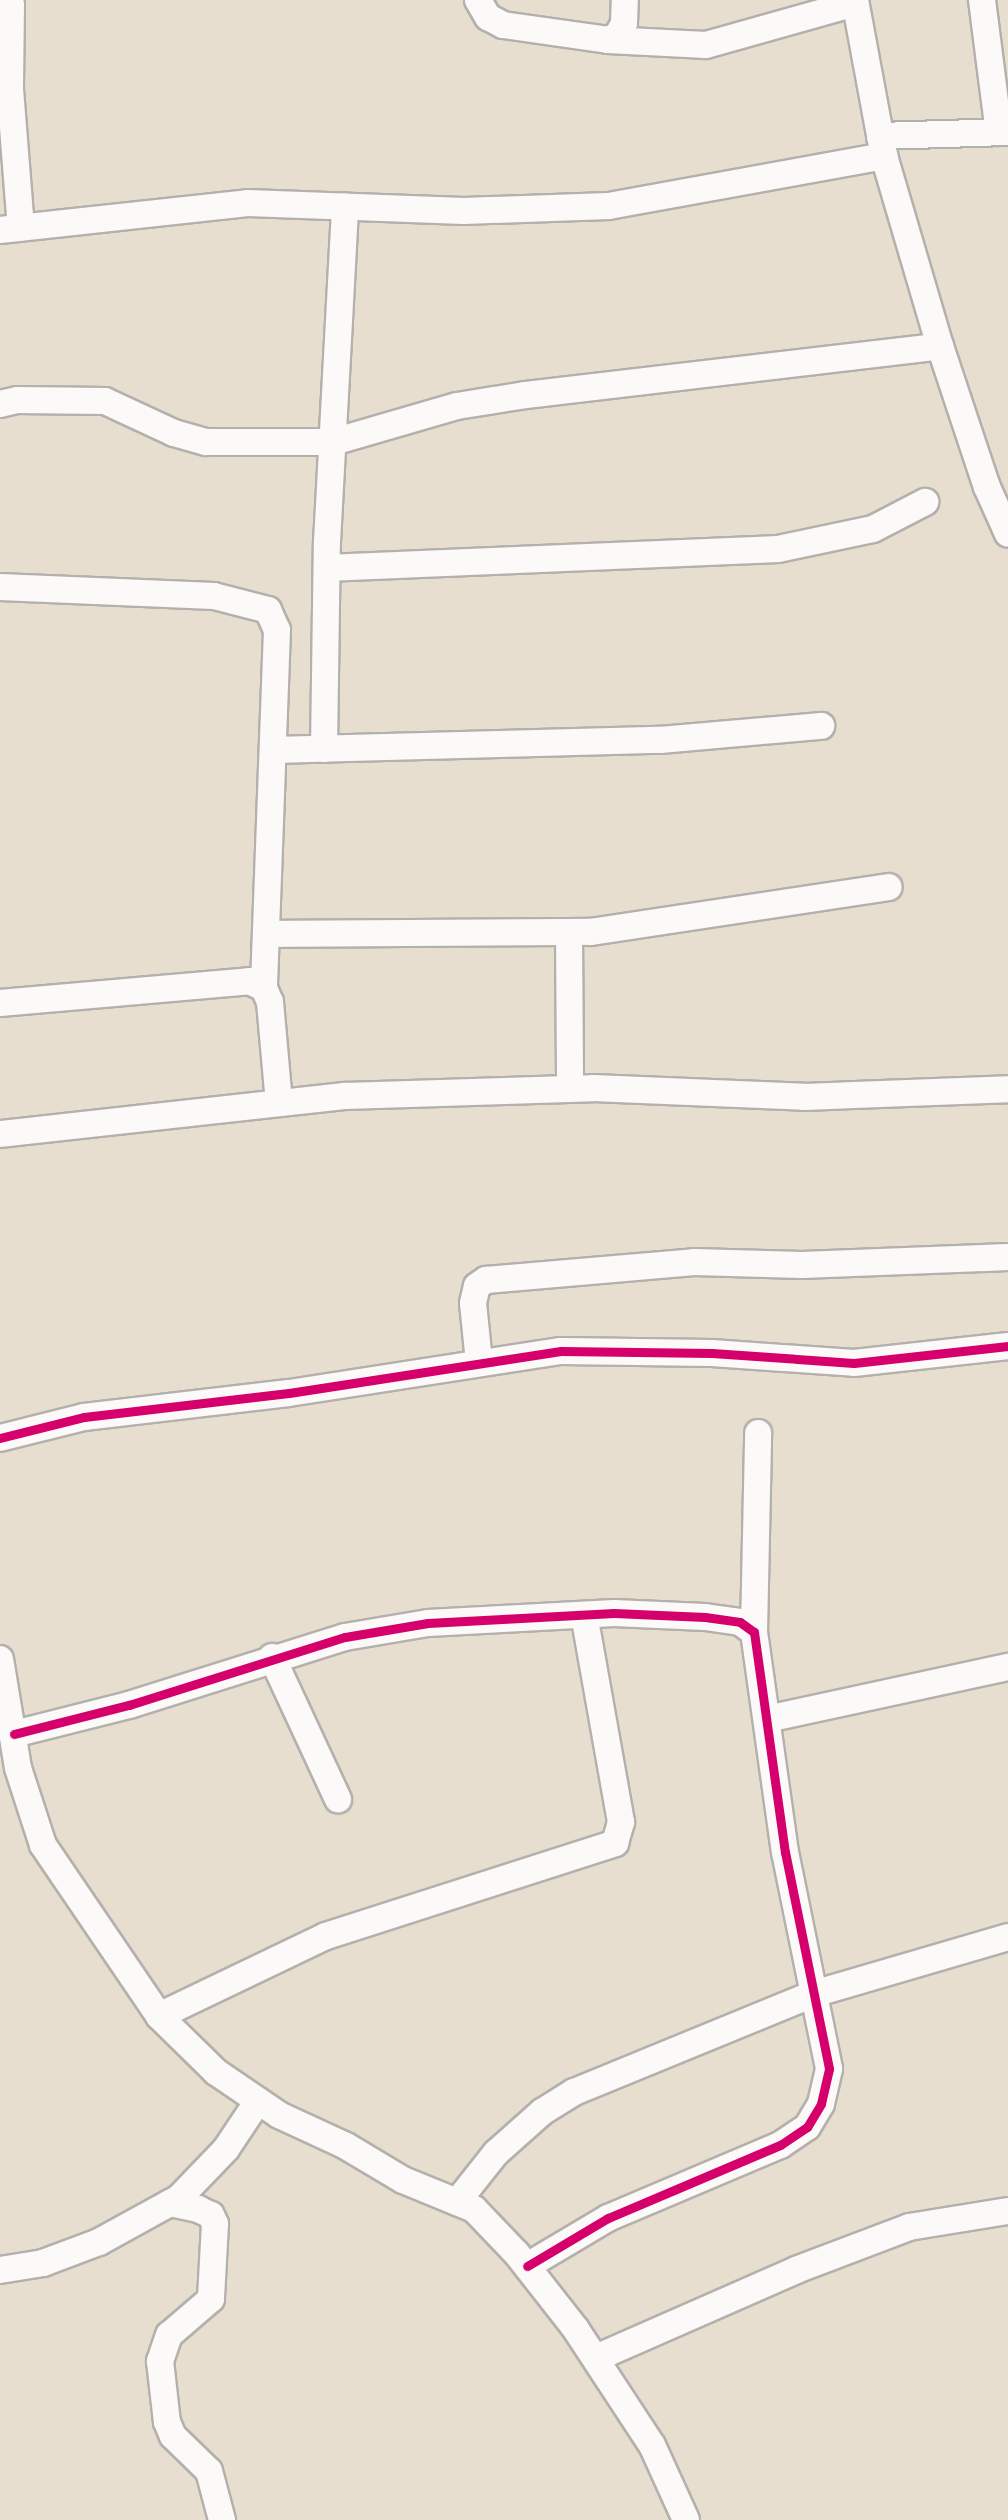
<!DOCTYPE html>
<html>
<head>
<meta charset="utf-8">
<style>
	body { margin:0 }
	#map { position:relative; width:1008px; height:2520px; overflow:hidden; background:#e8ded0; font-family:Itim,sans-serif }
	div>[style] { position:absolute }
	.roads { filter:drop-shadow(2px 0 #b4b0ac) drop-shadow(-2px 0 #b4b0ac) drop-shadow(0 2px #b4b0ac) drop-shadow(0 -2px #b4b0ac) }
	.street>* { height:26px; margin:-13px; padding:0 13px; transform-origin:13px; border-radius:13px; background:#fcfaf8 }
	.cycleway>* { height:9px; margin:-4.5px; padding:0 4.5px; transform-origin:4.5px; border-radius:4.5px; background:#d6006c }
	span { translate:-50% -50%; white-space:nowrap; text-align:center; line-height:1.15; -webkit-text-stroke:6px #f6f6f2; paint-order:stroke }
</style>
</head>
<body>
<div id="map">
	<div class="roads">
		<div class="street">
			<i style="left:478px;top:0;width:20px;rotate:60deg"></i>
			<i style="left:488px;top:17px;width:17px;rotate:28deg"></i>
			<i style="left:503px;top:25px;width:106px;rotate:8.1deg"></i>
			<i style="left:608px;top:40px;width:11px;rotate:-27deg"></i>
			<i style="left:618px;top:35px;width:13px;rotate:-63deg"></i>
			<i style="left:624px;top:23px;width:23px;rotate:-88deg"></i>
			<i style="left:855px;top:0;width:159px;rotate:79.5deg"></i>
			<i style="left:884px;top:156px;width:198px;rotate:73.6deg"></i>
			<i style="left:940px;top:346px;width:149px;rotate:71.6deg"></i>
			<i style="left:987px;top:487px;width:51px;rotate:65.9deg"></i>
			<i style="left:982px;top:0;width:133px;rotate:82.7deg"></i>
			<i style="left:11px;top:4px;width:85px;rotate:90.7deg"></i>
			<i style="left:10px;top:89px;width:139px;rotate:85.5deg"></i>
			<i style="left:608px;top:40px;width:98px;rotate:2.9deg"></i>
			<i style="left:706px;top:45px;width:155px;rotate:-15.7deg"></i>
			<i style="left:880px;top:136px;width:128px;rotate:-1.8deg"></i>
			<i style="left:0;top:230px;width:249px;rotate:-6.2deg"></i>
			<i style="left:248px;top:203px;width:216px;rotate:2.1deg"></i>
			<i style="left:464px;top:211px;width:145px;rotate:-2deg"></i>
			<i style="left:609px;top:206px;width:280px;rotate:-10.3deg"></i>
			<i style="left:0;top:404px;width:17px;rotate:-13deg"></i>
			<i style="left:17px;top:400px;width:88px;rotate:0.7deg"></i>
			<i style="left:105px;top:401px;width:76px;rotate:24.9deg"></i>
			<i style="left:174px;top:433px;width:33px;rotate:16deg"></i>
			<i style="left:206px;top:442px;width:127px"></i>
			<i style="left:333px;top:442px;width:129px;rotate:-16.2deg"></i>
			<i style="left:457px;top:406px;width:70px;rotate:-9.1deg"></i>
			<i style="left:526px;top:395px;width:417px;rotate:-6.7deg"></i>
			<i style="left:327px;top:568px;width:451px;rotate:-2.4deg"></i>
			<i style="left:778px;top:549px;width:97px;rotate:-11.9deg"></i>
			<i style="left:873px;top:529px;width:59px;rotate:-27.4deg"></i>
			<i style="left:0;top:587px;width:214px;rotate:2.4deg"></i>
			<i style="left:214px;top:596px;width:56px;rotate:14.5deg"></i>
			<i style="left:268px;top:610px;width:22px;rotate:66deg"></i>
			<i style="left:277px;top:630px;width:358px;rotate:92.1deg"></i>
			<i style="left:324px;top:749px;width:207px;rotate:-89.2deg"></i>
			<i style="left:327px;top:542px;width:336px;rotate:-86.9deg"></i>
			<i style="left:273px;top:750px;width:387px;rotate:-1.5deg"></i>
			<i style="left:660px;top:740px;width:162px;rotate:-5deg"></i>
			<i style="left:569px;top:933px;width:155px;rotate:89.6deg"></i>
			<i style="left:266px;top:934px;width:325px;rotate:-0.4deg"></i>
			<i style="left:591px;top:932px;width:301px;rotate:-8.6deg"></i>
			<i style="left:0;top:1003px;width:250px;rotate:-5deg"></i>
			<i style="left:249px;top:981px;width:17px;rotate:25deg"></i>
			<i style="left:264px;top:988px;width:15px;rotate:67deg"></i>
			<i style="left:270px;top:1002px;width:101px;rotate:84.9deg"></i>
			<i style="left:0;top:1134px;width:347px;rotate:-6.3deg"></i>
			<i style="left:345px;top:1096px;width:248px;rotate:-1.8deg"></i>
			<i style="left:593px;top:1088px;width:211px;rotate:2.4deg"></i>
			<i style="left:804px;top:1097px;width:204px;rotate:-2.2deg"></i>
			<i style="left:479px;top:1362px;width:59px;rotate:-95.8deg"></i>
			<i style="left:473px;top:1303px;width:17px;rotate:-77deg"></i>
			<i style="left:477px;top:1286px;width:11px;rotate:-34deg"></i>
			<i style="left:486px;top:1280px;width:209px;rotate:-4.9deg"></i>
			<i style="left:694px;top:1262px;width:108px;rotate:1.6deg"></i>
			<i style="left:802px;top:1265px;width:206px;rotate:-2.2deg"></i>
			<i style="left:0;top:1438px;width:87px;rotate:-14deg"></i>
			<i style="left:84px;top:1417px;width:206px;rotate:-6.7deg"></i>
			<i style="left:289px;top:1393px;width:275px;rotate:-8.8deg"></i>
			<i style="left:561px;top:1351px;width:151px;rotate:0.8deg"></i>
			<i style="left:712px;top:1353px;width:142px;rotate:4deg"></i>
			<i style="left:854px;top:1363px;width:155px;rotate:-6.3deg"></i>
			<i style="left:754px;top:1632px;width:199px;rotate:-88.8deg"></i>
			<i style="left:272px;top:1657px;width:157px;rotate:65.1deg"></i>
			<i style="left:0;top:1659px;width:110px;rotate:80.6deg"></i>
			<i style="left:18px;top:1768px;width:81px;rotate:72deg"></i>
			<i style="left:43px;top:1845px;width:207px;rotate:55.8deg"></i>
			<i style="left:159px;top:2016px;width:80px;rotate:44.5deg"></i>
			<i style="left:216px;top:2072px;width:76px;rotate:34.3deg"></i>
			<i style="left:279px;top:2115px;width:74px;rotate:24.8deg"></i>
			<i style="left:346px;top:2146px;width:66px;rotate:30.8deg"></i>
			<i style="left:403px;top:2180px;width:77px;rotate:22.2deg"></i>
			<i style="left:474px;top:2209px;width:62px;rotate:46.3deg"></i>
			<i style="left:517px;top:2254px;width:94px;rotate:51.9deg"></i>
			<i style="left:575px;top:2328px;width:140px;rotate:56.7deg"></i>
			<i style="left:652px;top:2445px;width:82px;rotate:65.6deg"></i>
			<i style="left:767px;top:1719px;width:247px;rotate:-12.2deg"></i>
			<i style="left:14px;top:1734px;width:119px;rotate:-14.2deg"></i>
			<i style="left:129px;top:1705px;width:226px;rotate:-17.5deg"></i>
			<i style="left:345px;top:1637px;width:84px;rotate:-9.6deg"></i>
			<i style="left:428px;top:1623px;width:186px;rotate:-3.1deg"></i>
			<i style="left:614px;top:1613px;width:91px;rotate:2.5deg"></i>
			<i style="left:705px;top:1617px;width:35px;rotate:8deg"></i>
			<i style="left:740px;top:1622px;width:17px;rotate:36deg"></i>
			<i style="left:754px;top:1632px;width:222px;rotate:82deg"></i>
			<i style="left:785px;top:1852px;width:221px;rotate:78.5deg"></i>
			<i style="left:829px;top:2069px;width:36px;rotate:103deg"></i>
			<i style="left:821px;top:2104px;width:27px;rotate:121deg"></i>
			<i style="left:807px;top:2127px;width:32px;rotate:146deg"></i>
			<i style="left:780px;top:2145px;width:187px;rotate:157deg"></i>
			<i style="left:608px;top:2218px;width:94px;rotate:149.3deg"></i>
			<i style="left:159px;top:2016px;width:185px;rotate:-25.6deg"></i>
			<i style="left:326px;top:1936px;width:304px;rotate:-17.8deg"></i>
			<i style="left:615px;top:1843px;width:22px;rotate:-74deg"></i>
			<i style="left:621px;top:1822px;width:210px;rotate:-100.1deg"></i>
			<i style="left:457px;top:2202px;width:63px;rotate:-51.5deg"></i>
			<i style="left:496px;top:2153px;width:62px;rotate:-41.7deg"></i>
			<i style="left:542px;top:2112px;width:38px;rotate:-32deg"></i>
			<i style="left:574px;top:2092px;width:258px;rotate:-22.3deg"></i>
			<i style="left:813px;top:1994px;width:203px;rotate:-16.3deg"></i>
			<i style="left:170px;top:2203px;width:29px;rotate:12deg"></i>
			<i style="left:198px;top:2209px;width:14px;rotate:25deg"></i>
			<i style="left:211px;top:2215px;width:10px;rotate:66deg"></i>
			<i style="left:215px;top:2224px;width:75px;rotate:93.1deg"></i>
			<i style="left:211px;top:2299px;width:55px;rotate:139.4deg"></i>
			<i style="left:169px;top:2335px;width:28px;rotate:109deg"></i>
			<i style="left:160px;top:2361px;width:61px;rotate:83.5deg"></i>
			<i style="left:167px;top:2422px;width:15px;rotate:67deg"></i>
			<i style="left:173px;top:2436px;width:50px;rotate:44.2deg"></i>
			<i style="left:209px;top:2471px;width:51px;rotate:75.1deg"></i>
			<i style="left:0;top:2270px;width:44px;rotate:-9.2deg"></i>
			<i style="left:43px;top:2263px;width:60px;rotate:-20.6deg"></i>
			<i style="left:99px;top:2242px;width:91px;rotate:-28.8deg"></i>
			<i style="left:179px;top:2198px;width:68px;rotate:-46.2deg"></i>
			<i style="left:226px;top:2149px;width:58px;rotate:-56.3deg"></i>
			<i style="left:596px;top:2358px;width:219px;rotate:-23.7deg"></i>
			<i style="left:796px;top:2270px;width:121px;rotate:-20.8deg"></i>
			<i style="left:909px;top:2227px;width:100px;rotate:-9.2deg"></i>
		</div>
	</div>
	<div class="cycleway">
		<i style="left:0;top:1438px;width:87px;rotate:-14deg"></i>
		<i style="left:84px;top:1417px;width:206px;rotate:-6.7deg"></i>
		<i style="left:289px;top:1393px;width:275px;rotate:-8.8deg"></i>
		<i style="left:561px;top:1351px;width:151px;rotate:0.8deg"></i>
		<i style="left:712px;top:1353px;width:142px;rotate:4deg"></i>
		<i style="left:854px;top:1363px;width:155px;rotate:-6.3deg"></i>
		<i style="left:14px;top:1734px;width:119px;rotate:-14.2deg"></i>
		<i style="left:129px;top:1705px;width:226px;rotate:-17.5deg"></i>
		<i style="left:345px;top:1637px;width:84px;rotate:-9.6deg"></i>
		<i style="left:428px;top:1623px;width:186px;rotate:-3.1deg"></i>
		<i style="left:614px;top:1613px;width:91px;rotate:2.5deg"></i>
		<i style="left:705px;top:1617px;width:35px;rotate:8deg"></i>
		<i style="left:740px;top:1622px;width:17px;rotate:36deg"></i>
		<i style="left:754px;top:1632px;width:222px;rotate:82deg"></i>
		<i style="left:785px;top:1852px;width:221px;rotate:78.5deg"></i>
		<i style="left:829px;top:2069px;width:36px;rotate:103deg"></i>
		<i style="left:821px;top:2104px;width:27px;rotate:121deg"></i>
		<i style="left:807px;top:2127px;width:32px;rotate:146deg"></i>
		<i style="left:780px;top:2145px;width:187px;rotate:157deg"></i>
		<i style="left:608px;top:2218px;width:94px;rotate:149.3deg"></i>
	</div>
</div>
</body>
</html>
